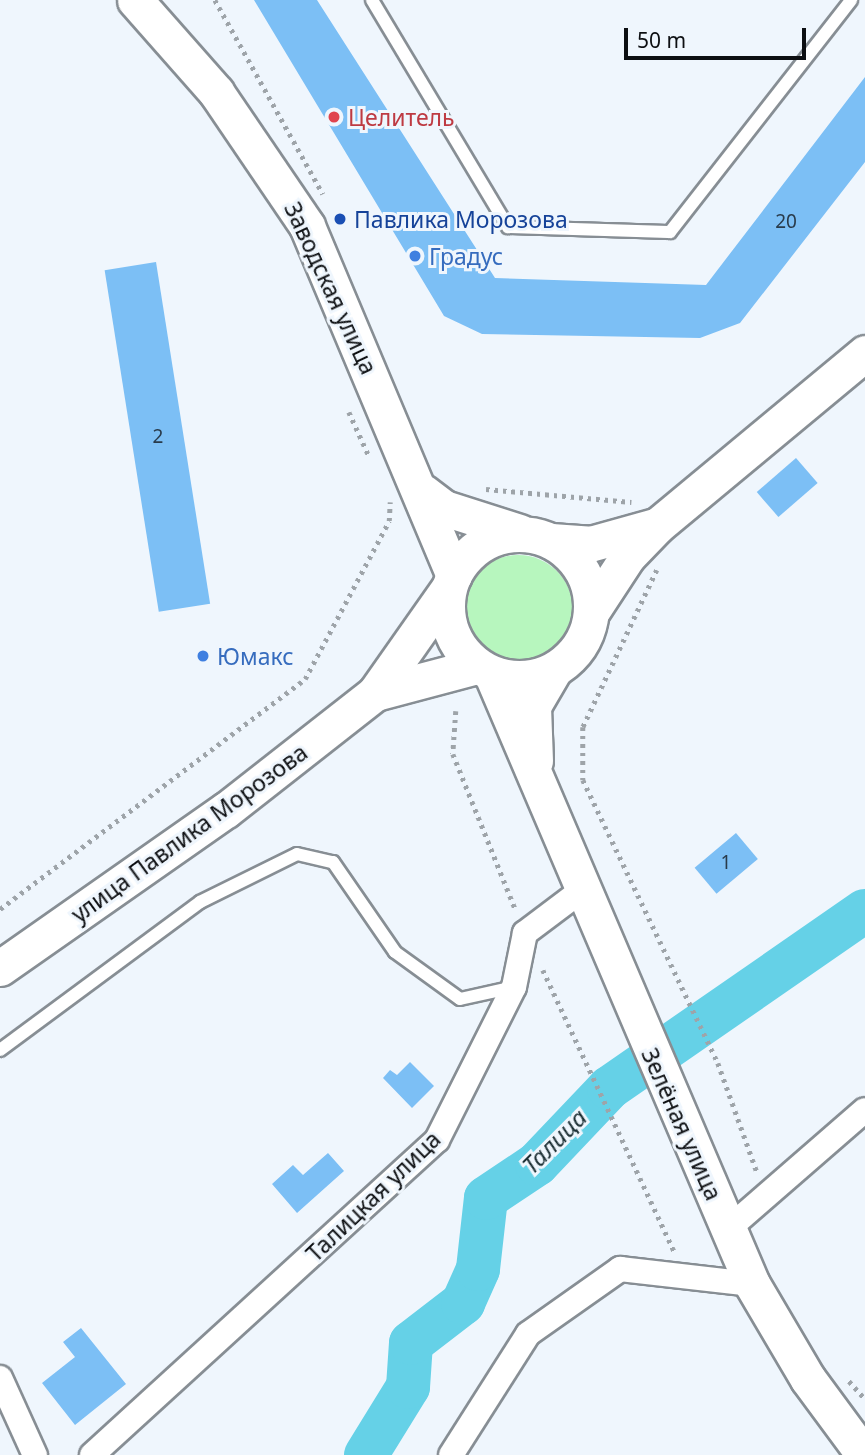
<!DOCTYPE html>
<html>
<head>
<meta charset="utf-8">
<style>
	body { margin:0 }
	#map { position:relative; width:865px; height:1455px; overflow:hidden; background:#eff6fd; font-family:"Noto Sans",sans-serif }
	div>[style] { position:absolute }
	.green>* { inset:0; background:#b7f6be }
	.round { border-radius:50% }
	.river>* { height:44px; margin:-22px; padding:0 22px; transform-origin:22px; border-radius:22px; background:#65d1e7 }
	.building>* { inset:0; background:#7cbff5; transform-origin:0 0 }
	.path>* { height:4.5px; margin-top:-2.25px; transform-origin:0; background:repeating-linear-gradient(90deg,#9ea4a9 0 3.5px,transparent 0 8.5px) }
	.roads { filter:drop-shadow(2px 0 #878e94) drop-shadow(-2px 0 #878e94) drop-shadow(0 2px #878e94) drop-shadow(0 -2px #878e94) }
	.lane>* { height:12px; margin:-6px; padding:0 6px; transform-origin:6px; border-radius:6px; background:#fff }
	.street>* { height:24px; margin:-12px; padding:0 12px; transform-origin:12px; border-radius:12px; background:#fff }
	.secondary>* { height:35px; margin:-17.5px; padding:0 17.5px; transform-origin:17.5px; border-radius:17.5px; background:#fff }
	.secondary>.ring { margin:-17.5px; padding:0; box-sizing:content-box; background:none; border:35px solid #fff; border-radius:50% }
	.dots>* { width:19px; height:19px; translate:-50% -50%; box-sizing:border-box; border:4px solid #eff6fd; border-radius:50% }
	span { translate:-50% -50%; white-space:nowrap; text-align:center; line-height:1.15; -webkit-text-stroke:6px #eff6fd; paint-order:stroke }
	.number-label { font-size:19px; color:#293b4b }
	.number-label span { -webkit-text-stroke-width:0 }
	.health-label { font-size:23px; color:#be3a42 }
	.left { translate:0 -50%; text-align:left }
	.transit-label { font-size:23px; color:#164399 }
	.shop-label { font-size:23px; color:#366cbe }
	.street-label { font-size:23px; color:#0d0f12 }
	.water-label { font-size:24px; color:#1c2f34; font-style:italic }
	.scale { position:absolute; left:624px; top:28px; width:182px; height:32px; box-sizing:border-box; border:4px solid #0d0f12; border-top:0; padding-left:9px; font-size:21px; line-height:24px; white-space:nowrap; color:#0d0f12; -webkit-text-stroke:5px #eff6fd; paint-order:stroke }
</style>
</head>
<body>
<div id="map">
	<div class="green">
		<i class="round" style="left:463px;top:555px;width:110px;height:110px"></i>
	</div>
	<div class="river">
		<i style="left:366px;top:1455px;width:80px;rotate:-58.3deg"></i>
		<i style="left:408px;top:1387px;width:44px;rotate:-86.1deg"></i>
		<i style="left:411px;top:1343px;width:66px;rotate:-37.6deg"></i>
		<i style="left:463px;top:1303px;width:37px;rotate:-66deg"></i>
		<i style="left:478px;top:1269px;width:71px;rotate:-83.6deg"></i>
		<i style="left:486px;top:1198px;width:61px;rotate:-33.7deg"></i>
		<i style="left:537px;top:1164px;width:105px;rotate:-46.5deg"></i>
		<i style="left:609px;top:1088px;width:311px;rotate:-34.7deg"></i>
	</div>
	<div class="building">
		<i style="clip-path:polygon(254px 0,317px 0,495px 278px,706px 285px,865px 77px,865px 162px,740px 323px,700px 338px,482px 334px,444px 316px)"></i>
		<i style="left:156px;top:262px;width:346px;height:52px;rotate:81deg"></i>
		<i style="left:796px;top:458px;width:33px;height:52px;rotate:49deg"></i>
		<i style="left:736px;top:833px;width:34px;height:54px;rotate:50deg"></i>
		<i style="clip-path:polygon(410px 1062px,434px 1086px,412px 1108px,383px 1078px,390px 1070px,397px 1075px)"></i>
		<i style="clip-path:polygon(328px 1153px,344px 1171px,297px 1213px,272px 1184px,293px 1165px,303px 1175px)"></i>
		<i style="clip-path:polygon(81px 1328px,126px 1384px,75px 1425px,42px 1383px,75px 1357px,63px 1342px)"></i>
	</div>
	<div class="path">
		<i style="left:215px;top:0;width:222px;rotate:60.9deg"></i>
		<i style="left:349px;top:412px;width:48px;rotate:65.6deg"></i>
		<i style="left:486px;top:489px;width:146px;rotate:5.1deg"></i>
		<i style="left:657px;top:570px;width:174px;rotate:115.2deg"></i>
		<i style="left:583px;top:727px;width:53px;rotate:90deg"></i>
		<i style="left:583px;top:780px;width:314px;rotate:64.5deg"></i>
		<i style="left:718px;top:1063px;width:116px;rotate:70.3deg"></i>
		<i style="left:456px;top:711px;width:43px;rotate:94deg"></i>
		<i style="left:453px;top:754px;width:169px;rotate:68.1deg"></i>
		<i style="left:0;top:909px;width:382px;rotate:-37deg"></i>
		<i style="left:305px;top:679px;width:179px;rotate:-62deg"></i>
		<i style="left:389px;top:521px;width:19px;rotate:-87deg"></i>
		<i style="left:543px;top:970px;width:310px;rotate:65deg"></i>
		<i style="left:849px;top:1381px;width:24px;rotate:48deg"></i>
	</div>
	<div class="roads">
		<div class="lane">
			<i style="left:372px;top:0;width:265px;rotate:59.1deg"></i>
			<i style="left:508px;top:227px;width:162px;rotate:1.8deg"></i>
			<i style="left:670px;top:232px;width:294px;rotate:-52deg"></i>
			<i style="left:0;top:1050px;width:249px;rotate:-36.5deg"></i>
			<i style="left:200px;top:902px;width:108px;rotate:-26.3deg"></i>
			<i style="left:297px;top:854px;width:37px;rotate:13deg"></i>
			<i style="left:333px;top:862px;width:109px;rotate:55.4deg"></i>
			<i style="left:395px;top:952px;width:80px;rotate:35.9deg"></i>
			<i style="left:460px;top:999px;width:55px;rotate:-12.5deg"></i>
		</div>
		<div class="street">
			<i style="left:728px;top:1229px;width:181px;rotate:-41deg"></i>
			<i style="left:0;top:1378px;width:85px;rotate:65.6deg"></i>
			<i style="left:92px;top:1455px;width:467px;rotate:-42.4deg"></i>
			<i style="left:437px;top:1140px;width:171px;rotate:-63.3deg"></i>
			<i style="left:514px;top:987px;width:55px;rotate:-78.5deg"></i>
			<i style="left:525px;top:933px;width:71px;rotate:-37deg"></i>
			<i style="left:451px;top:1455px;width:143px;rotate:-57.5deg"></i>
			<i style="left:528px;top:1334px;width:113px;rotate:-35.2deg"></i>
			<i style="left:620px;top:1269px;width:133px;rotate:6.5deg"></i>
		</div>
		<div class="secondary">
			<i style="left:135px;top:0;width:123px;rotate:48.6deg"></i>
			<i style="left:216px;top:92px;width:162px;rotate:55.8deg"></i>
			<i style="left:307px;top:226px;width:379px;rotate:67.2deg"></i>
			<i style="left:423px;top:492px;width:26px;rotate:37deg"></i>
			<i style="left:444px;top:508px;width:79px;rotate:17.7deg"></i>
			<i class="ring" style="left:447px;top:534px;width:109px;height:109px"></i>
			<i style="left:551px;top:541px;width:39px;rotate:4deg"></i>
			<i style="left:590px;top:544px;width:67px;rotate:-15.5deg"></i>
			<i style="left:592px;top:611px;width:66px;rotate:-56.8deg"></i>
			<i style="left:628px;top:556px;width:43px;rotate:-45.9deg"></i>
			<i style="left:658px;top:525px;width:269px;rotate:-39.7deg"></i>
			<i style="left:492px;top:675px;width:662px;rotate:66.88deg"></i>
			<i style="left:752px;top:1284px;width:110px;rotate:59.5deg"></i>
			<i style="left:808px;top:1379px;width:94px;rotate:53.6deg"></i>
			<i style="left:375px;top:693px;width:106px;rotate:-14.8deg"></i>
			<i style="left:535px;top:761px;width:55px;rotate:-92.1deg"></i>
			<i style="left:533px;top:706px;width:42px;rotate:-59.7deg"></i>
			<i style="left:0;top:968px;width:276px;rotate:-35deg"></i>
			<i style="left:226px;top:810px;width:189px;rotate:-38.1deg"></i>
			<i style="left:375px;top:693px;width:127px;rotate:-54.9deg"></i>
		</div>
	</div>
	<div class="dots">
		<i style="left:334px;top:117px;background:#e0444e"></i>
		<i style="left:340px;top:219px;background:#1a4fb4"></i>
		<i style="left:415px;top:256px;background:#3f7fe0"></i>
		<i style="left:203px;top:656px;background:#3f7fe0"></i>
	</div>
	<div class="number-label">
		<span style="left:786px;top:222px">20</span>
		<span style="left:158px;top:437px">2</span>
		<span style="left:726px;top:863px">1</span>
	</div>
	<div class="health-label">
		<span class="left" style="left:348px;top:117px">Целитель</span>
	</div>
	<div class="transit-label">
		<span class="left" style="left:354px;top:219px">Павлика Морозова</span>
	</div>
	<div class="shop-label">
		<span class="left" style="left:429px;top:256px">Градус</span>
		<span class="left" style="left:217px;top:656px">Юмакс</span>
	</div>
	<div class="street-label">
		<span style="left:331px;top:288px;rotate:65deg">Заводская улица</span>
		<span style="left:189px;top:833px;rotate:-36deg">улица Павлика Морозова</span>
		<span style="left:682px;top:1124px;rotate:66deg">Зелёная улица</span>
		<span style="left:373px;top:1196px;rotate:-44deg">Талицкая улица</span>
	</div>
	<div class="water-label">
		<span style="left:554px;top:1141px;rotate:-45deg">Талица</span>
	</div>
	<div class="scale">50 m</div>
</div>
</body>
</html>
